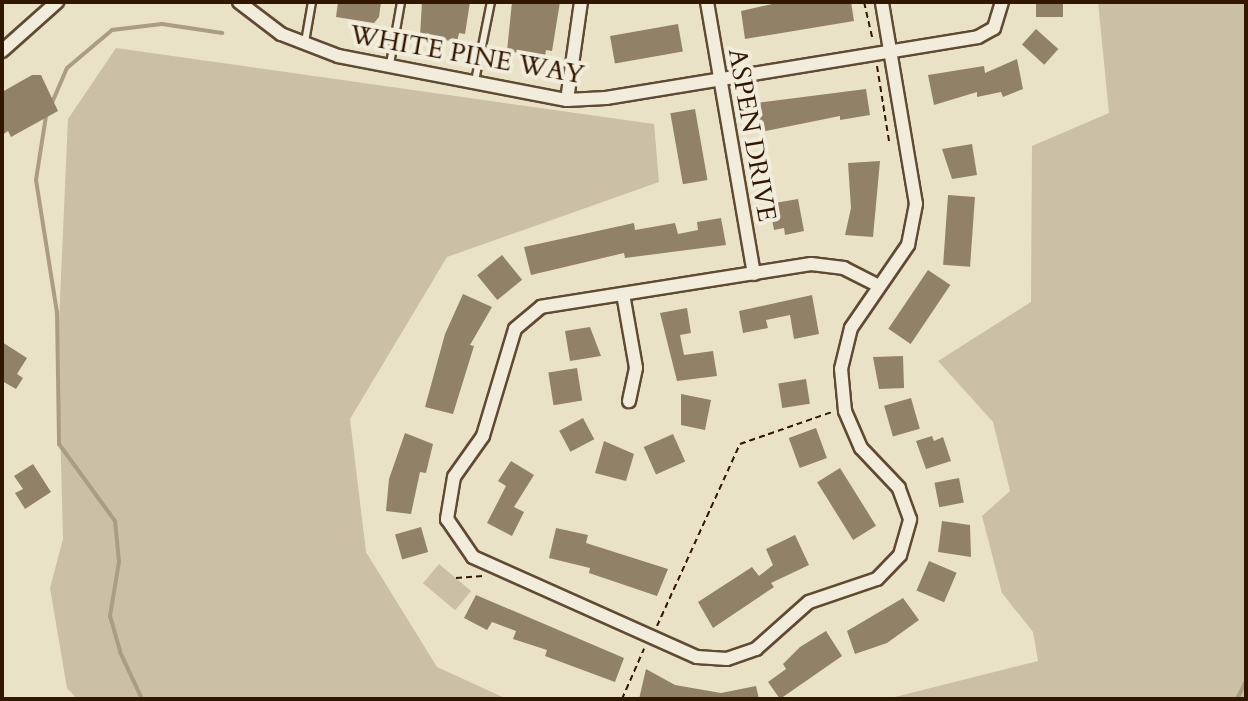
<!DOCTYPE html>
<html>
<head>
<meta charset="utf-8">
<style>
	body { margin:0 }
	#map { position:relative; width:1248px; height:701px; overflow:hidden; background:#eae2c7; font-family:Cardo,serif }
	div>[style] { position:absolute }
	.green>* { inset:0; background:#cbbfa5; transform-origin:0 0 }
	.stream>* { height:4px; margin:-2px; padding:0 2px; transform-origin:2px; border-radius:2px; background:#ab9d83 }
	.building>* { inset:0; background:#918167; transform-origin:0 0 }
	.path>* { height:2px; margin-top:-1px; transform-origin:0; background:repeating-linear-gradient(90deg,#311700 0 6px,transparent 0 10px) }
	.roads { filter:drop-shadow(2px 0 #5f4a32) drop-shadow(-2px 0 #5f4a32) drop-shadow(0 2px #5f4a32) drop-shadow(0 -2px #5f4a32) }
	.service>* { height:6px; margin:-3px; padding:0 3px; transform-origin:3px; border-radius:3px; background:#f1ecdb }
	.minor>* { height:12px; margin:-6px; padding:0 6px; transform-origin:6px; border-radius:6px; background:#f1ecdb }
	span { translate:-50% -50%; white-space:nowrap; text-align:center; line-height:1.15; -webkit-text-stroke:8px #f1ecdb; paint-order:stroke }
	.street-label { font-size:26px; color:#311700 }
	.frame { position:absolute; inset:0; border:4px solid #311700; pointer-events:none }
</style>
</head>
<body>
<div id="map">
	<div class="green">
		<i style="clip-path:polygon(1098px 2px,1246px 2px,1246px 699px,887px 699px,1038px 661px,1033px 632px,1002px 593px,982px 516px,1010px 491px,993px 422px,938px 361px,1031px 302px,1032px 146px,1109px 113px)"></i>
		<i style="clip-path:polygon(116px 48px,654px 124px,659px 182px,447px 257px,350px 419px,366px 552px,437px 667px,507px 699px,77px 699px,67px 688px,50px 588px,63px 539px,58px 344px,68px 119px)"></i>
		<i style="left:439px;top:564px;width:42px;height:25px;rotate:40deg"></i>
	</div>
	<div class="stream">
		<i style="left:51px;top:105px;width:40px;rotate:-66.6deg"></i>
		<i style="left:67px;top:68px;width:59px;rotate:-40.2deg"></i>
		<i style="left:112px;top:30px;width:50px;rotate:-6.8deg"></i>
		<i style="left:162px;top:24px;width:61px;rotate:8.5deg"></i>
		<i style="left:46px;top:116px;width:65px;rotate:98.9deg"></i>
		<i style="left:36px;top:180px;width:134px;rotate:81deg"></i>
		<i style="left:57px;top:312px;width:132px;rotate:89.1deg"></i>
		<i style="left:59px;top:444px;width:95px;rotate:54deg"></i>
		<i style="left:115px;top:521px;width:41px;rotate:84.4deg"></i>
		<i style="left:119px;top:562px;width:55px;rotate:99.5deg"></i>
		<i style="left:110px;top:616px;width:37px;rotate:74deg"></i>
		<i style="left:120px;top:652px;width:52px;rotate:64.9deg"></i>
		<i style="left:1237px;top:699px;width:20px;rotate:-63deg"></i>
	</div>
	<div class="building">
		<i style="clip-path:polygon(338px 2px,381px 2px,379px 17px,374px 23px,336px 17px)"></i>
		<i style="clip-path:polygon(422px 2px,470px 2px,465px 34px,459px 33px,457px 42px,420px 36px)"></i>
		<i style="clip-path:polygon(512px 2px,560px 2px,552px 51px,546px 50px,545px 57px,507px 51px)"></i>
		<i style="clip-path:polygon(781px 2px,851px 2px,854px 21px,745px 39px,741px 11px)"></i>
		<i style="left:1036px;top:2px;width:27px;height:15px"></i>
		<i style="left:678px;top:24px;width:28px;height:69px;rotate:80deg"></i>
		<i style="left:1036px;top:29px;width:30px;height:21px;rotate:42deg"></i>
		<i style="clip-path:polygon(1017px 59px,1023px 89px,1003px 97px,1001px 92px,977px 97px,977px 92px,934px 105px,928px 75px,984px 66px,985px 73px)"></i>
		<i style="clip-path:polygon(32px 75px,41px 75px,58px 111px,11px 137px,8px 131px,2px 135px,2px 92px)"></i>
		<i style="clip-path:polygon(866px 89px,870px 115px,840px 120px,840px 116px,761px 132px,756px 103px)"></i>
		<i style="left:695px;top:109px;width:72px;height:25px;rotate:80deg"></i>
		<i style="clip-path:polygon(972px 144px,977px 175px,952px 179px,942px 149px)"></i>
		<i style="clip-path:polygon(880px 161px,873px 237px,845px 235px,851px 208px,848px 163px)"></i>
		<i style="left:948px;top:195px;width:27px;height:70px;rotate:4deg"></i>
		<i style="clip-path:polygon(798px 199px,804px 231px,785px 235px,784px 228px,774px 230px,769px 204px)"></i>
		<i style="clip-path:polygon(721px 218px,726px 245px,625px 258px,624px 253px,531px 275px,524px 247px,634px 223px,635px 230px,675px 223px,678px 234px,698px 230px,697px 222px)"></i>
		<i style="left:502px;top:255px;width:32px;height:32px;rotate:51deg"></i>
		<i style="left:928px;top:270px;width:27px;height:71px;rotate:34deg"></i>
		<i style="clip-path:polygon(463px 294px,492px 307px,470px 345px,474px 346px,453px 414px,425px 407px,445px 334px)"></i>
		<i style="clip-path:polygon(812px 295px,819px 334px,794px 339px,790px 315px,766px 320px,768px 328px,743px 333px,739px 311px)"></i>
		<i style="clip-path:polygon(687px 308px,691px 333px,680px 335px,684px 355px,713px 351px,717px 376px,677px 381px,660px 313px)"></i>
		<i style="clip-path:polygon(590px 327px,601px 356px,570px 361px,565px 331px)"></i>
		<i style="clip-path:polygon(2px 342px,27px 358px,17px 374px,23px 378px,16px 389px,2px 381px)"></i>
		<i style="clip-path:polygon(903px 356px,904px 388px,879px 389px,873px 357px)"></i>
		<i style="left:577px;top:368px;width:33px;height:29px;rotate:81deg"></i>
		<i style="left:806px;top:379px;width:25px;height:28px;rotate:81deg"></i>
		<i style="clip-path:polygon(681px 394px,711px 400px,705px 430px,681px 425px)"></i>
		<i style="left:911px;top:398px;width:32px;height:28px;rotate:74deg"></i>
		<i style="left:583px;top:418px;width:24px;height:27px;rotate:62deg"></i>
		<i style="left:816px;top:428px;width:32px;height:29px;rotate:70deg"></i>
		<i style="clip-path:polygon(405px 433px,433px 444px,426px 473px,420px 472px,411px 514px,386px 511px,389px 479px)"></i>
		<i style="left:673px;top:434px;width:30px;height:32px;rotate:66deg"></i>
		<i style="clip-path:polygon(932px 436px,934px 441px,943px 437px,951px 461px,926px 469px,916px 441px)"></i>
		<i style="clip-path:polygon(604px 441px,634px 454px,626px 481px,595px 473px)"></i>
		<i style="clip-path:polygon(511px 461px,534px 475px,514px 507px,524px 512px,512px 536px,487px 523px,506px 486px,498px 481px)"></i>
		<i style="clip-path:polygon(33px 464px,51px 492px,25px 509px,15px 493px,23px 489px,14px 476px)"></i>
		<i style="left:840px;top:468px;width:68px;height:27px;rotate:58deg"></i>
		<i style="left:959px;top:478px;width:25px;height:25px;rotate:79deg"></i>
		<i style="clip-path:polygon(942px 521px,970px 525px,971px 557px,938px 552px)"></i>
		<i style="left:421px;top:527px;width:26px;height:27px;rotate:74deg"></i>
		<i style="clip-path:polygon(556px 528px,588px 535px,586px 543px,668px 569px,657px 596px,589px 573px,590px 568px,549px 558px)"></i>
		<i style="clip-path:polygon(795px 535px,809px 565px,771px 583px,774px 587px,713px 628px,698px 602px,752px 567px,759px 576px,773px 565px,766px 549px)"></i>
		<i style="left:929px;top:561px;width:30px;height:32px;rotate:23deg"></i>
		<i style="clip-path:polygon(476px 595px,624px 658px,615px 682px,545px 656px,547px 650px,513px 639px,516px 631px,492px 622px,487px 630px,464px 618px)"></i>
		<i style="clip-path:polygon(903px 598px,919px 620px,887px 643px,855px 654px,847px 631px)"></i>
		<i style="clip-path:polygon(826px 631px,842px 656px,780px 699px,768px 682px,786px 669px,783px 664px,800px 647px)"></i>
		<i style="clip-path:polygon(646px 669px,675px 685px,721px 693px,756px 686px,759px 699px,639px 699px)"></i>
	</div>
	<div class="path">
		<i style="left:864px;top:2px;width:39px;rotate:77deg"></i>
		<i style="left:877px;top:66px;width:76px;rotate:80.9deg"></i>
		<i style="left:456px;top:578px;width:27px;rotate:-4deg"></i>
		<i style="left:657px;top:626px;width:200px;rotate:-65.5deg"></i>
		<i style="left:740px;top:444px;width:97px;rotate:-19.2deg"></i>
		<i style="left:622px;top:699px;width:55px;rotate:-66.3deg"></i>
	</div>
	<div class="roads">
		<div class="service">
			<i style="left:305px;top:42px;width:41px;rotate:-80.1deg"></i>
			<i style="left:390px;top:64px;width:63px;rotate:-79.9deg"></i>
			<i style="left:475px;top:81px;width:81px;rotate:-78.6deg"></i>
		</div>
		<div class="minor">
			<i style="left:239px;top:2px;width:53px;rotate:37.3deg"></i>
			<i style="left:281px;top:34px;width:61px;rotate:21.1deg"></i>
			<i style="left:338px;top:56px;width:233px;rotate:10.9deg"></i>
			<i style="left:567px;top:100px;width:39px;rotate:-3deg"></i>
			<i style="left:606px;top:98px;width:377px;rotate:-9.3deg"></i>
			<i style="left:978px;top:37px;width:18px;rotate:-29deg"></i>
			<i style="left:994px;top:28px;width:27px;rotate:-73deg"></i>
			<i style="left:707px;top:2px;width:276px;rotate:80.2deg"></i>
			<i style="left:2px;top:51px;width:74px;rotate:-41.7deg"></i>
			<i style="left:567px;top:100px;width:99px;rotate:-81.9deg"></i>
			<i style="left:879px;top:286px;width:39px;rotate:-153deg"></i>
			<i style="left:844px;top:268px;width:33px;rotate:-173deg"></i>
			<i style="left:811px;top:264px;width:273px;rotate:171deg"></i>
			<i style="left:541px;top:307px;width:34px;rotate:140deg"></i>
			<i style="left:515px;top:329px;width:112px;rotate:106.7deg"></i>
			<i style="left:483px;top:436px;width:50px;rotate:125.3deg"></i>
			<i style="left:454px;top:477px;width:43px;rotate:99.5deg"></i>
			<i style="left:447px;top:519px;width:46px;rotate:55.6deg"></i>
			<i style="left:473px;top:557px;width:245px;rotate:24.1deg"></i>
			<i style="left:697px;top:657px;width:30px;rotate:4deg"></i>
			<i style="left:727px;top:659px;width:31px;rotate:-19deg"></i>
			<i style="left:756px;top:649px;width:71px;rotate:-41.6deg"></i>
			<i style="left:809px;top:602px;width:72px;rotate:-18.7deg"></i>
			<i style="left:877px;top:579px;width:33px;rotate:-46deg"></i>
			<i style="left:900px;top:555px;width:37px;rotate:-74deg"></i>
			<i style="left:910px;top:519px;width:33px;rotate:-110deg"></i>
			<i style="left:899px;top:488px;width:55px;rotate:-133.5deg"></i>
			<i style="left:861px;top:448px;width:40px;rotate:-113.4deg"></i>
			<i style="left:845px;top:411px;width:42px;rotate:-95.4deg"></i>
			<i style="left:841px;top:369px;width:42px;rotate:-76.3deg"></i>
			<i style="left:851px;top:328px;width:101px;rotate:-55.5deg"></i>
			<i style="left:908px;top:245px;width:42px;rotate:-79deg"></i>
			<i style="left:916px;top:204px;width:205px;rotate:-99.6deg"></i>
			<i style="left:623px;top:294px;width:75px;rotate:80deg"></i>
			<i style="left:636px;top:368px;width:34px;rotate:102deg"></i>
		</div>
	</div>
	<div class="street-label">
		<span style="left:467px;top:55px;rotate:10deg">WHITE PINE WAY</span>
		<span style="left:752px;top:135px;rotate:80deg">ASPEN DRIVE</span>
	</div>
	<div class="frame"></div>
</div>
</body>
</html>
